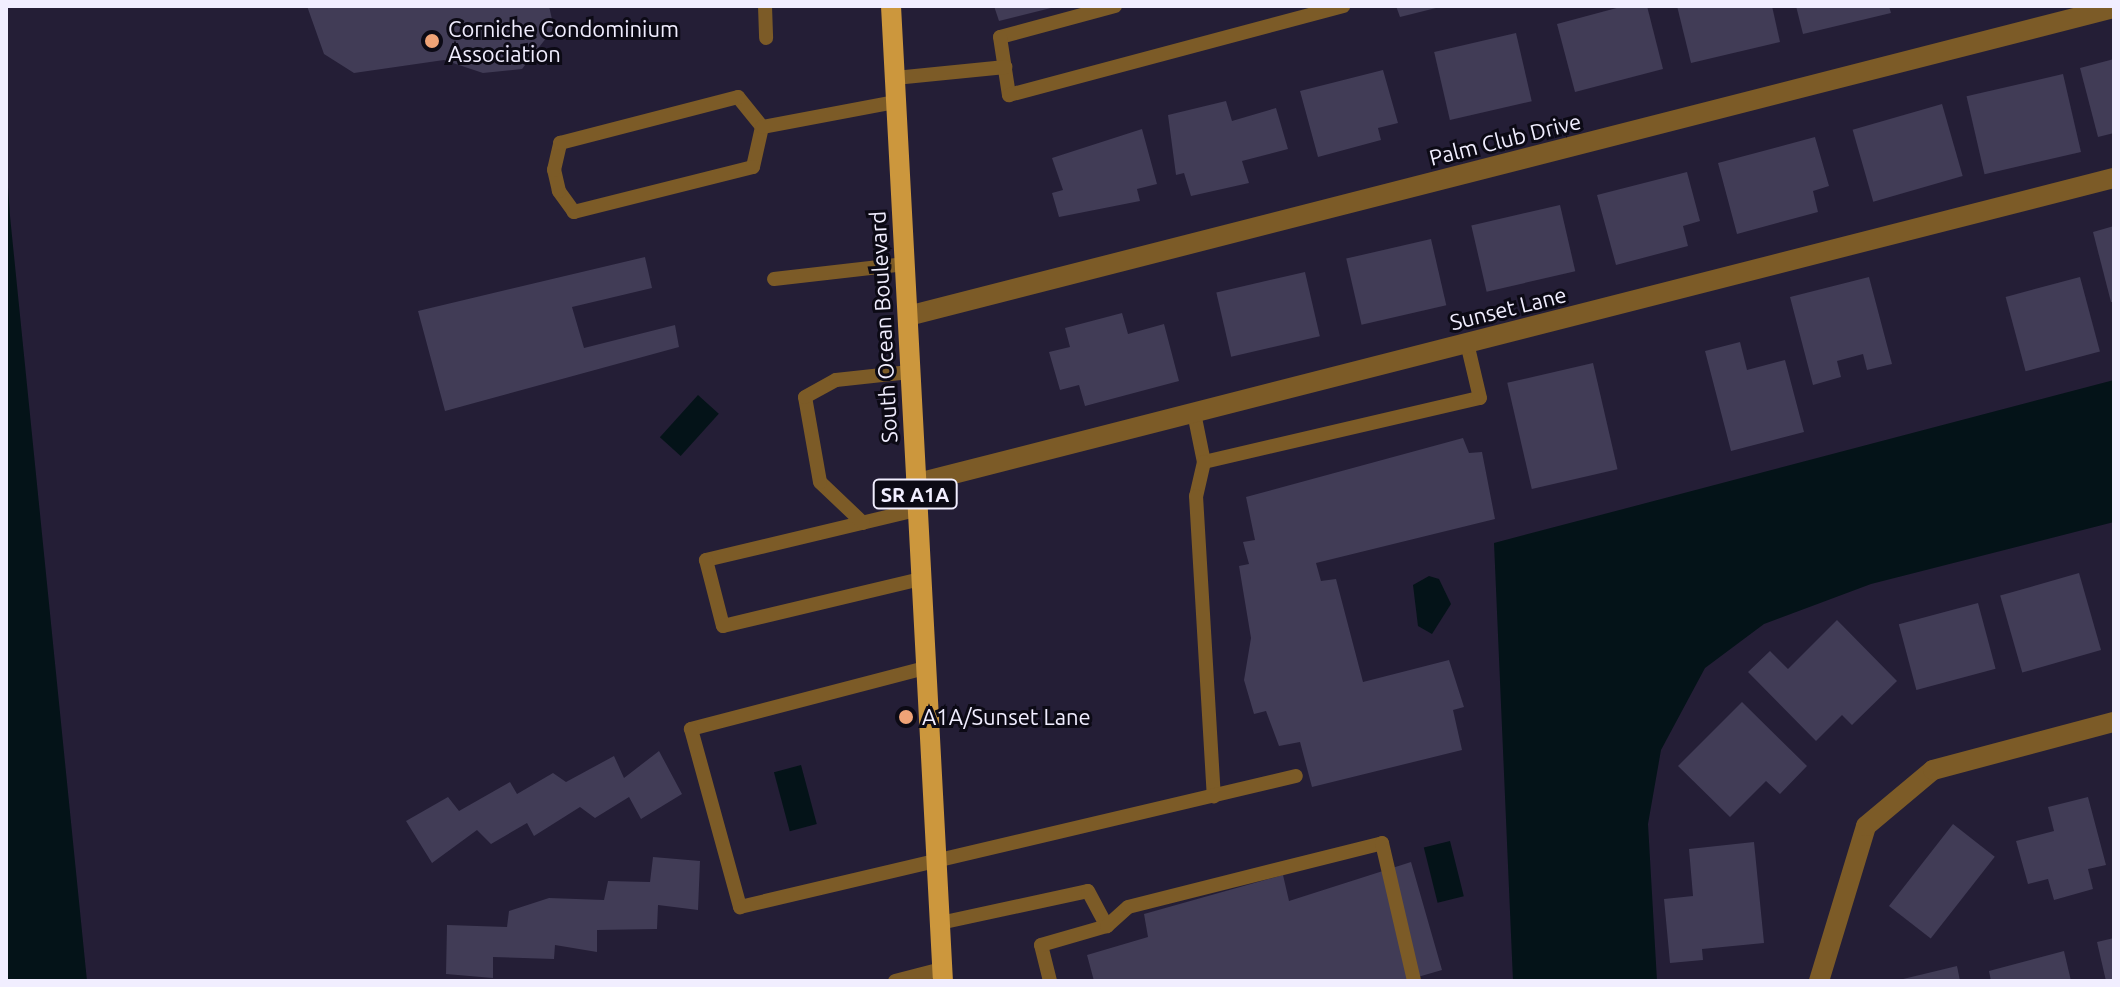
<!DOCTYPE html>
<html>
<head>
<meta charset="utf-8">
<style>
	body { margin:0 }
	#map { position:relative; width:2120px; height:987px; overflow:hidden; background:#241e36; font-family:Ubuntu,sans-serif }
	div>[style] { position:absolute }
	.water>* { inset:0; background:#041318; transform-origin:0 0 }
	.building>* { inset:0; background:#413c56; transform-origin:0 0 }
	.lane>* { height:14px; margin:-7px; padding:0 7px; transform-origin:7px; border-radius:7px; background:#7c5b27 }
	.street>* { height:20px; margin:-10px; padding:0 10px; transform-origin:10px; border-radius:10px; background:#7c5b27 }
	.primary>* { height:20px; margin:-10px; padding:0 10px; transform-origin:10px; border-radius:10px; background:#cc973d }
	.dots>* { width:22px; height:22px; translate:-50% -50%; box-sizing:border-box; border:4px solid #0c0a15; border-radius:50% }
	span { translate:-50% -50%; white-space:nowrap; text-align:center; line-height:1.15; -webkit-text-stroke:6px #0c0a15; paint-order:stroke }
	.shield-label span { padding:2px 6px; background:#0c0a15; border:2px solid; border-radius:6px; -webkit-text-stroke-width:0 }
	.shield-label { font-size:20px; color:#f1eeff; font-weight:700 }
	.poi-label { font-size:22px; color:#f1eeff }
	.left { translate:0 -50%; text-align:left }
	.street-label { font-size:22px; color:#f1eeff }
	.frame { position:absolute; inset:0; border:8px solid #f1eeff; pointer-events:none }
</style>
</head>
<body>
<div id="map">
	<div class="water">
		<i style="clip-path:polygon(6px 158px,10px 216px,87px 981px,6px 981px)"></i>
		<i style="clip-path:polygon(2114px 380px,2114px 522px,1871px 584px,1764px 624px,1705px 668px,1661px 750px,1648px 824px,1657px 981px,1513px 981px,1494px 543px)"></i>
		<i style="left:698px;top:395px;width:28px;height:57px;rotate:42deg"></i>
		<i style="clip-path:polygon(1429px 576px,1439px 579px,1451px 604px,1432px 634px,1418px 626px,1413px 585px)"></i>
		<i style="left:801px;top:765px;width:61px;height:28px;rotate:75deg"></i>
		<i style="left:1450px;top:841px;width:57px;height:27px;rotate:76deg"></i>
	</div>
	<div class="building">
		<i style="clip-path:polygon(307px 6px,549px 6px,554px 28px,522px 69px,483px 73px,444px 60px,354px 73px,324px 54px)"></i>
		<i style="clip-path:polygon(994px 6px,1055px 6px,1055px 7px,999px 21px)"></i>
		<i style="clip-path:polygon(1396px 6px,1440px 6px,1440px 7px,1400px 17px)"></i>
		<i style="clip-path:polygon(1624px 6px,1647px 6px,1663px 69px,1575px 92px,1557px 24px)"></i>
		<i style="clip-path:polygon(1677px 6px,1772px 6px,1780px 42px,1691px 63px)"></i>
		<i style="clip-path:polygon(1796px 6px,1889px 6px,1891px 13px,1803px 34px)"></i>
		<i style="left:1516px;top:33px;width:70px;height:84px;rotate:77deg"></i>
		<i style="clip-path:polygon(2114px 59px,2114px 133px,2098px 137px,2080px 68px)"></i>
		<i style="clip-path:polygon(1383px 70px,1398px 123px,1378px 128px,1381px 140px,1318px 157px,1300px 91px)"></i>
		<i style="left:2063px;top:74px;width:80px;height:99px;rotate:77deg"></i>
		<i style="clip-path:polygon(1226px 101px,1232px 121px,1276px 108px,1288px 149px,1242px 161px,1249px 183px,1191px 196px,1184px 173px,1176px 175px,1168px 115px)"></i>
		<i style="left:1942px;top:104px;width:75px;height:93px;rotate:74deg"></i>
		<i style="clip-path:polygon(1142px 129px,1157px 184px,1137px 189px,1140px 201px,1059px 217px,1052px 193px,1063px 190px,1052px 158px)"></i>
		<i style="clip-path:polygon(1815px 137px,1829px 186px,1813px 191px,1818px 212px,1737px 234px,1718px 163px)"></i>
		<i style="clip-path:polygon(1687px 172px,1700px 221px,1683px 226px,1688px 246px,1616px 265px,1597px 195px)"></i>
		<i style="left:1560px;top:205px;width:68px;height:91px;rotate:77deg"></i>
		<i style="clip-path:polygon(2114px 226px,2114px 302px,2111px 302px,2093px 232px)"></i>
		<i style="left:1431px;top:239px;width:68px;height:87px;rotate:77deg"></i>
		<i style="clip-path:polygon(645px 257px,652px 288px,572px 307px,584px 348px,675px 325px,679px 347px,445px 411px,418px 311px)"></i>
		<i style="left:1305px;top:272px;width:66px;height:91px;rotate:77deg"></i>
		<i style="clip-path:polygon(1869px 277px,1892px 364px,1867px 370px,1863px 354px,1837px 361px,1841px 377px,1813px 385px,1790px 297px)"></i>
		<i style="left:2080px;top:277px;width:77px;height:77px;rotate:75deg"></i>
		<i style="clip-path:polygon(1122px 313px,1128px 334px,1164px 324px,1179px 381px,1085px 406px,1079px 385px,1060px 390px,1049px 352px,1070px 347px,1065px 328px)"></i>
		<i style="clip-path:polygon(1740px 342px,1747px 370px,1785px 360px,1804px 432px,1731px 451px,1705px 351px)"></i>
		<i style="left:1593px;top:363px;width:109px;height:88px;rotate:77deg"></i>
		<i style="clip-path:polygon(1463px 438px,1469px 453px,1482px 452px,1495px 519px,1316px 563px,1321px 581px,1336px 579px,1363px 682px,1449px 660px,1464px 707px,1453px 710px,1462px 750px,1312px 787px,1300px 742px,1279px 746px,1266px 711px,1254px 714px,1244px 680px,1251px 638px,1239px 566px,1249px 564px,1243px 542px,1255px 540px,1246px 497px)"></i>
		<i style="left:2079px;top:573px;width:80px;height:82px;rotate:74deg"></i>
		<i style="left:1978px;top:603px;width:68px;height:82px;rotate:75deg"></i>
		<i style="clip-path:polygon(1837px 620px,1897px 681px,1852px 725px,1842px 715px,1816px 741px,1748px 672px,1770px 651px,1788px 669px)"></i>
		<i style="clip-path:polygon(1742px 702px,1807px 766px,1780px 794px,1766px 781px,1730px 817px,1678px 766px)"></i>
		<i style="clip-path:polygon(659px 751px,682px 794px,641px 819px,629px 797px,595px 818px,580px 807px,534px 836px,527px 823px,491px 844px,477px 830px,432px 863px,406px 821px,448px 797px,459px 811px,510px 782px,517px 794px,553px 773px,566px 782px,614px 756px,624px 778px)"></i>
		<i style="clip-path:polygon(2088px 797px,2106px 865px,2088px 869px,2093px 889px,2054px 900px,2048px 879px,2028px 884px,2016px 841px,2054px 831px,2048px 807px)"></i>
		<i style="left:1953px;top:824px;width:53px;height:104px;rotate:38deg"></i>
		<i style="clip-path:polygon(1754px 842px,1764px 943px,1702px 949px,1703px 960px,1670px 963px,1664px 899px,1693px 896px,1689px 849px)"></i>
		<i style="clip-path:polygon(653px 857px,700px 861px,698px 910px,658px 905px,657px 929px,597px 930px,597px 952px,555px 945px,554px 959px,493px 957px,493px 978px,446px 974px,447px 925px,507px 927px,509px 911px,549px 898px,604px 900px,608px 881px,650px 882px)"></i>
		<i style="clip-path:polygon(1411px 862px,1442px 970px,1404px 981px,1094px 981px,1087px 955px,1148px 937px,1144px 914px,1283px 875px,1289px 901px)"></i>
		<i style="clip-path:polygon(2114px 938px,2114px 981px,2106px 981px,2097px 942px)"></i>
		<i style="clip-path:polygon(2064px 951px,2071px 981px,1991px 981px,1989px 971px)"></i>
		<i style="clip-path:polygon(1957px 966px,1960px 981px,1899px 981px,1899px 980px)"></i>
	</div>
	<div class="lane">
		<i style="left:765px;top:6px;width:32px;rotate:88deg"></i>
		<i style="left:1115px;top:6px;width:119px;rotate:164.9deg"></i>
		<i style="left:1000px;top:37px;width:59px;rotate:81.2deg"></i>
		<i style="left:1009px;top:95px;width:346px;rotate:-14.9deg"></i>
		<i style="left:895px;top:78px;width:111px;rotate:-5.7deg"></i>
		<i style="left:738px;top:97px;width:38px;rotate:51deg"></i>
		<i style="left:762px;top:127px;width:41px;rotate:102.7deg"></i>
		<i style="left:753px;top:167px;width:185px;rotate:165.9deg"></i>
		<i style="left:574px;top:212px;width:26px;rotate:-126deg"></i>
		<i style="left:559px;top:191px;width:22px;rotate:-103deg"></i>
		<i style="left:554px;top:170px;width:28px;rotate:-77deg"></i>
		<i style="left:560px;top:143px;width:184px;rotate:-14.5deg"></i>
		<i style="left:762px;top:127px;width:136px;rotate:-10.6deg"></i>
		<i style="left:774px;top:279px;width:132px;rotate:-6.5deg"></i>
		<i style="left:1194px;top:413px;width:50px;rotate:78.5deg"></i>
		<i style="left:1204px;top:462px;width:283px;rotate:-13.1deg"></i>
		<i style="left:1480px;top:398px;width:57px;rotate:-103.3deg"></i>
		<i style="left:1204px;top:462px;width:35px;rotate:103deg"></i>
		<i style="left:1196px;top:496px;width:301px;rotate:86.6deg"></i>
		<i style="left:916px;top:510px;width:216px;rotate:166.6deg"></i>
		<i style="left:706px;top:560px;width:68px;rotate:75.6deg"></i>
		<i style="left:723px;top:626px;width:203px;rotate:-13.4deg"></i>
		<i style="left:863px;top:523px;width:59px;rotate:-136.4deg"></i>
		<i style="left:820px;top:482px;width:86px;rotate:-100deg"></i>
		<i style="left:805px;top:397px;width:35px;rotate:-29deg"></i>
		<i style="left:836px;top:380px;width:74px;rotate:-6.2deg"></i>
		<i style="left:925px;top:668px;width:242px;rotate:165.4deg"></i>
		<i style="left:691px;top:729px;width:185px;rotate:74.6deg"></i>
		<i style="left:740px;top:907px;width:571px;rotate:-13.26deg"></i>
		<i style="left:940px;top:923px;width:151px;rotate:-12.2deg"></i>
		<i style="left:1088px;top:891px;width:40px;rotate:62deg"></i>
		<i style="left:895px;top:981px;width:49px;rotate:-14.3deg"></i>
		<i style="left:1050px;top:981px;width:37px;rotate:-104deg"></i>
		<i style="left:1041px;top:945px;width:69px;rotate:-16.1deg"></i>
		<i style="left:1107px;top:926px;width:28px;rotate:-42deg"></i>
		<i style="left:1128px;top:907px;width:262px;rotate:-14.1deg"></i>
		<i style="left:1382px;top:843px;width:142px;rotate:76.9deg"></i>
	</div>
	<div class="street">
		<i style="left:908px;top:316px;width:1245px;rotate:-14.33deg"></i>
		<i style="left:914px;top:484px;width:1238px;rotate:-14.31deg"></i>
		<i style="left:1819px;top:981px;width:162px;rotate:-73.1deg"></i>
		<i style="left:1866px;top:826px;width:87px;rotate:-39.9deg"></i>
		<i style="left:1933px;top:770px;width:187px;rotate:-14.9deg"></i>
	</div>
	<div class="primary">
		<i style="left:891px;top:6px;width:976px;rotate:86.95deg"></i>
	</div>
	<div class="dots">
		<i style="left:432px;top:41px;background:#efa377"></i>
		<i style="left:906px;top:717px;background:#efa377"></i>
	</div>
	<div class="shield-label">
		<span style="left:915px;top:494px">SR A1A</span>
	</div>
	<div class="poi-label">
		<span class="left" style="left:448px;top:41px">Corniche Condominium<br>Association</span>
		<span class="left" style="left:922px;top:717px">A1A/Sunset Lane</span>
	</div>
	<div class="street-label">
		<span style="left:1505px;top:139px;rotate:-14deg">Palm Club Drive</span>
		<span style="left:1508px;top:308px;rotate:-14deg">Sunset Lane</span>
		<span style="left:883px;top:327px;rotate:-93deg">South Ocean Boulevard</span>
	</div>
	<div class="frame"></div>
</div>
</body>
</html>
